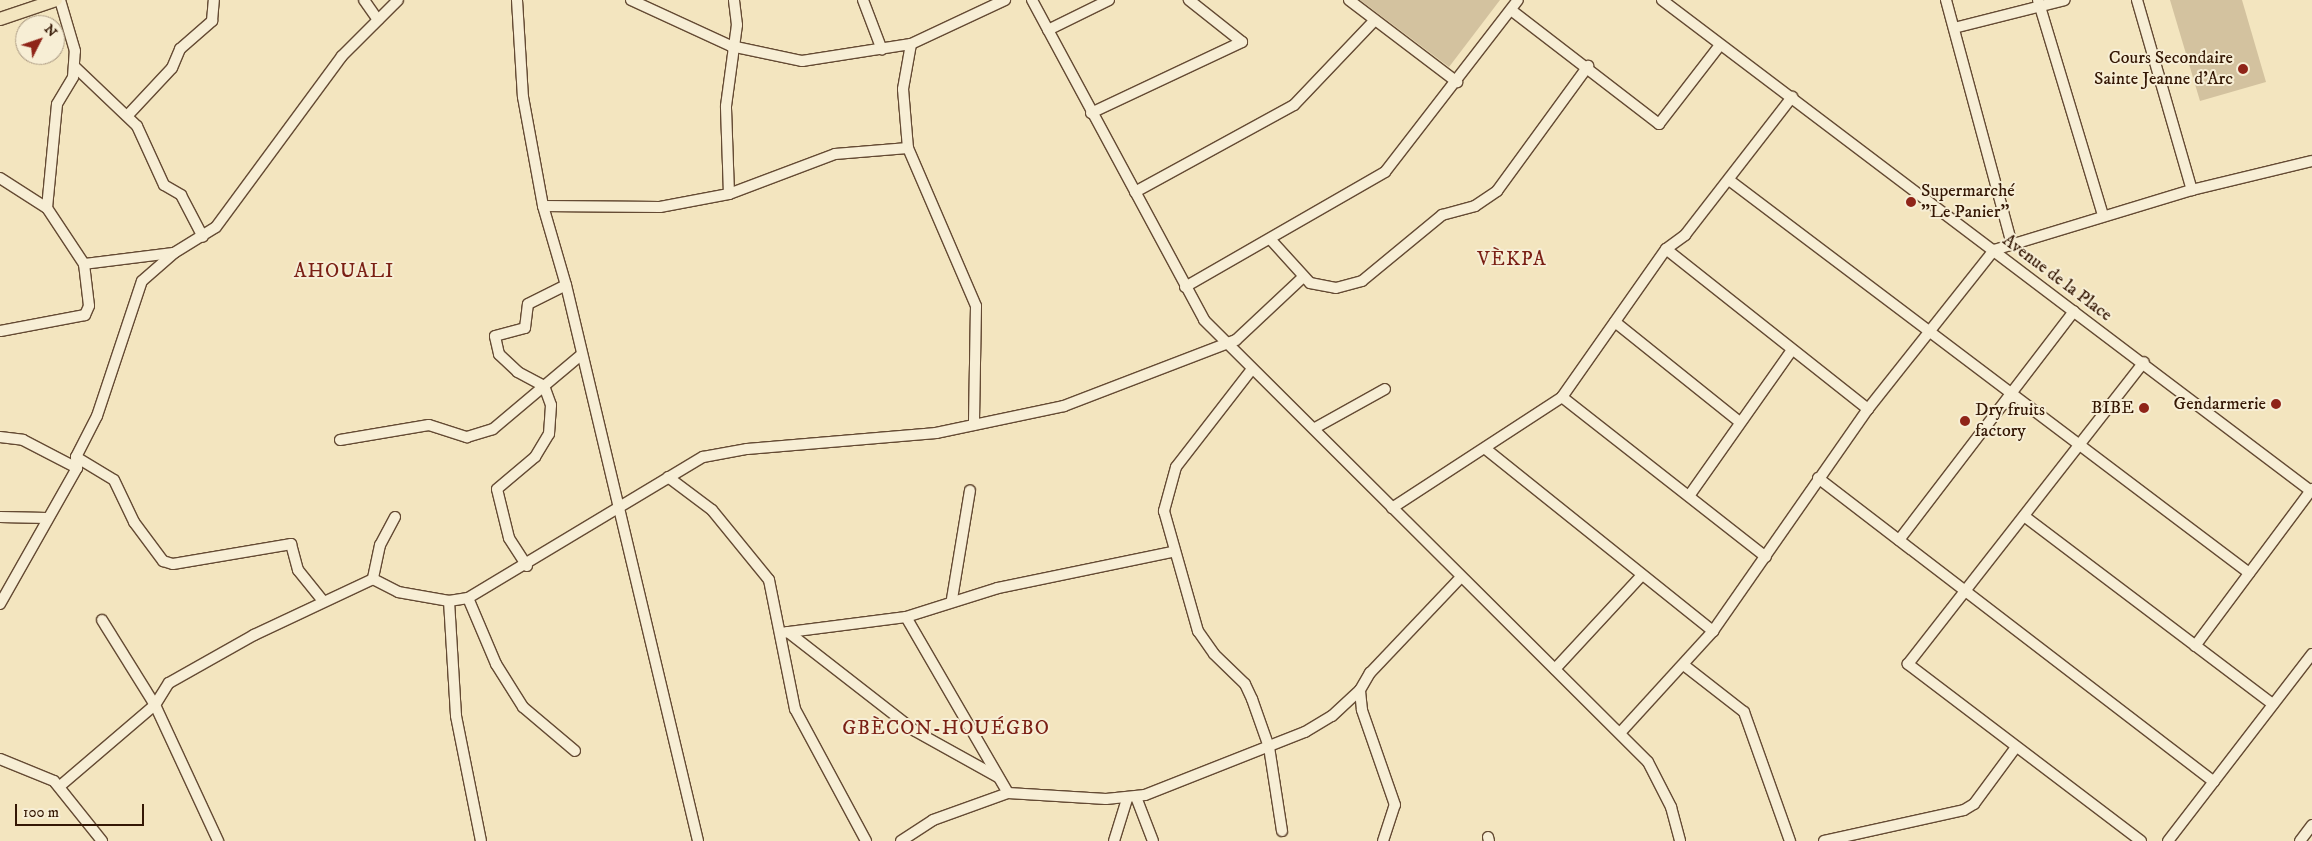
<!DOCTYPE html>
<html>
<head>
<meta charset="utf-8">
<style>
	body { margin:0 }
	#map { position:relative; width:2312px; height:841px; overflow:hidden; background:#f3e5bf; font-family:"IM FELL DW Pica",serif }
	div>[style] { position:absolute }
	.green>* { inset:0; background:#d3c29f }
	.roads { filter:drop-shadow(1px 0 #644a33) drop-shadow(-1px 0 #644a33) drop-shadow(0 1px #644a33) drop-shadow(0 -1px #644a33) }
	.minor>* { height:10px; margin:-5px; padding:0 5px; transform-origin:5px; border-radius:5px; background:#f7eed5 }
	.major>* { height:12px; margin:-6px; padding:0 6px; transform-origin:6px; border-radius:6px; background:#f3e5bf }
	.dots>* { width:14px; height:14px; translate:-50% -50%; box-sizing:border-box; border:2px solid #f7eed5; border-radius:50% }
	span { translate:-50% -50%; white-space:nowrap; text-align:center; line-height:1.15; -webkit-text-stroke:4px #f7eed5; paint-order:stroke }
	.poi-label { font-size:18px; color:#341704 }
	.right { translate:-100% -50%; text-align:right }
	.left { translate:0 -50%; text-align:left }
	.street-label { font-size:18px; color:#341704 }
	.quarter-label { font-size:20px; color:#7a1f14; letter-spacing:1px }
	.north { position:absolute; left:15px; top:15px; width:50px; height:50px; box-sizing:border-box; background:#f7eed5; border:1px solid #a99881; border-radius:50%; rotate:49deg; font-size:14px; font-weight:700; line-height:20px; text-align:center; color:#341704 }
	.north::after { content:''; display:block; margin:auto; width:18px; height:22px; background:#8f2418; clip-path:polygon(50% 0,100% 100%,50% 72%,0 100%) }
	.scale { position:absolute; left:15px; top:804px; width:129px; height:22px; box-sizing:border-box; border:2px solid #341704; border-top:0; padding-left:6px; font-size:15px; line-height:18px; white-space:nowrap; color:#341704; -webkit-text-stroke:4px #f7eed5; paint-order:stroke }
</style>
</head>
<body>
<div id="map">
	<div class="green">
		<i style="clip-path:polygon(1360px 0,1500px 0,1449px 67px)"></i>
		<i style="clip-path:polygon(2170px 0,2242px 0,2266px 82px,2200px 101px)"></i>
	</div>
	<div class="roads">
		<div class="minor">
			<i style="left:364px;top:0;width:24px;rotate:55deg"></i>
			<i style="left:517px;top:0;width:97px;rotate:86.5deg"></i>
			<i style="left:523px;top:97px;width:111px;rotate:79.6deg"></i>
			<i style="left:543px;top:206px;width:82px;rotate:73.8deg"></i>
			<i style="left:566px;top:285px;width:571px;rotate:76.64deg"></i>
			<i style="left:631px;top:0;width:110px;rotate:24.7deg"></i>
			<i style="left:731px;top:46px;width:73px;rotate:11.9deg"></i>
			<i style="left:802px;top:61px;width:110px;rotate:-8.9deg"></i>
			<i style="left:911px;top:44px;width:104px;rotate:-25.1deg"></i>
			<i style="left:863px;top:0;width:53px;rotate:69.2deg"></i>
			<i style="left:1032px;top:0;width:363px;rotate:61.7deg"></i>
			<i style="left:1204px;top:320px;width:626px;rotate:44.87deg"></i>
			<i style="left:1648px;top:762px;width:51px;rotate:62.9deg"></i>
			<i style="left:1671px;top:807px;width:35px;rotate:75deg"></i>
			<i style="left:1349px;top:0;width:136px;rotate:37.2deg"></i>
			<i style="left:1662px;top:0;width:815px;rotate:37.12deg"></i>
			<i style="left:1946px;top:0;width:253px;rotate:74.9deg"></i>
			<i style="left:2038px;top:0;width:225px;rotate:73.2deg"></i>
			<i style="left:2137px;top:0;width:198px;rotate:73.9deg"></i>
			<i style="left:1511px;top:10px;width:187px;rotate:37.6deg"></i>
			<i style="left:1659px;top:124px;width:100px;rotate:-52.3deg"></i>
			<i style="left:1954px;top:28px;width:114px;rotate:-14.2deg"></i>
			<i style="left:1048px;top:30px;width:68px;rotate:-26.2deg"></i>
			<i style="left:911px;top:44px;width:46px;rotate:100.1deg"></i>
			<i style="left:903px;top:89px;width:59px;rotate:85.2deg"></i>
			<i style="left:908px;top:148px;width:172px;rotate:66.7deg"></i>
			<i style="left:976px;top:306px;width:119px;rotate:91deg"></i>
			<i style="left:74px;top:66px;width:87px;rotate:43.6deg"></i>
			<i style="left:137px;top:126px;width:65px;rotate:65.4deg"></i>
			<i style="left:164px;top:185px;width:20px;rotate:30deg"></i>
			<i style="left:181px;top:195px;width:47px;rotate:62.4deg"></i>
			<i style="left:1091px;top:113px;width:167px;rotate:-25.2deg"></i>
			<i style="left:1242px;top:42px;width:68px;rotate:-141.6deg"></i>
			<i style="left:128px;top:115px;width:64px;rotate:-46.9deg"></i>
			<i style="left:172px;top:68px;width:21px;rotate:-67deg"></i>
			<i style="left:180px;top:49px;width:43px;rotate:-41.2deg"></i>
			<i style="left:212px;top:21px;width:21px;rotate:-85deg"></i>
			<i style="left:0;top:178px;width:56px;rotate:32.6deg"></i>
			<i style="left:47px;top:208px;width:67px;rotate:56.5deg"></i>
			<i style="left:84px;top:264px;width:42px;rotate:83.2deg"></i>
			<i style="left:89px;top:306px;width:10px;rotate:114deg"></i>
			<i style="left:85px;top:315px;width:86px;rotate:169.3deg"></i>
			<i style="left:1729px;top:180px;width:652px;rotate:37.08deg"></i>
			<i style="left:1135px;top:192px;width:181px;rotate:-28.7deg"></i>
			<i style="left:1294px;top:105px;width:117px;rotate:-46.4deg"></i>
			<i style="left:729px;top:194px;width:88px;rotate:-92deg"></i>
			<i style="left:726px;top:106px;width:82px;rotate:-82.3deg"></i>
			<i style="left:737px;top:25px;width:25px;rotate:-97deg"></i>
			<i style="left:543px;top:206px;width:117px;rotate:0.5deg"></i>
			<i style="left:660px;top:207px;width:70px;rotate:-10.7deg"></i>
			<i style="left:729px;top:194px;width:113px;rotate:-20.7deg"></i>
			<i style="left:835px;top:154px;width:73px;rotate:-4.7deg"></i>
			<i style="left:47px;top:208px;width:104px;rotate:-84.5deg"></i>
			<i style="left:57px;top:104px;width:31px;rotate:-59deg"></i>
			<i style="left:73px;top:77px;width:26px;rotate:-86deg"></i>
			<i style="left:75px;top:51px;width:53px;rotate:-106.4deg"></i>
			<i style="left:1271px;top:240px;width:58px;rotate:47.8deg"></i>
			<i style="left:1310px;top:283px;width:26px;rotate:11deg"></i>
			<i style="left:1336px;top:288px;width:27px;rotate:-15deg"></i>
			<i style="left:1362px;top:281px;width:104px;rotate:-39.5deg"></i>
			<i style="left:1442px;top:215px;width:34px;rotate:-15deg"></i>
			<i style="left:1475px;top:206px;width:27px;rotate:-34deg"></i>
			<i style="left:1497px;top:191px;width:155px;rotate:-53.9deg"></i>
			<i style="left:1666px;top:249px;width:258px;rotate:38.4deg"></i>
			<i style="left:84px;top:264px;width:89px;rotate:-7.1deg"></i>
			<i style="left:1185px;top:287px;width:231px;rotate:-29.9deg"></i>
			<i style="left:1385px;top:172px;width:217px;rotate:-52.3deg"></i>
			<i style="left:1615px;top:322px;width:160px;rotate:38.7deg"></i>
			<i style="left:1252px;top:369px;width:124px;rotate:127.8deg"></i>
			<i style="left:1176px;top:467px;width:46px;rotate:105.3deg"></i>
			<i style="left:1164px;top:511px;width:125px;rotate:74.2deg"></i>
			<i style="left:1198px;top:631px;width:28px;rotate:55deg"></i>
			<i style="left:1214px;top:654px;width:43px;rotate:44.1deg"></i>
			<i style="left:1245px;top:684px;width:17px;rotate:65deg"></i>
			<i style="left:1252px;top:699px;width:51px;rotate:70.5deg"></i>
			<i style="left:1269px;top:747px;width:85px;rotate:81.2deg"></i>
			<i style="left:1562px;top:397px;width:259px;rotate:38.1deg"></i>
			<i style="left:1315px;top:428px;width:80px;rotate:-29.1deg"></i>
			<i style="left:0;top:437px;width:23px;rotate:7deg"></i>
			<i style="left:23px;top:440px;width:61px;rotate:27.4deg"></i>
			<i style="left:340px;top:440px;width:90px;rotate:-9.6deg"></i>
			<i style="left:429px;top:425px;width:40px;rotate:18deg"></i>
			<i style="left:467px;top:437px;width:27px;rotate:-17deg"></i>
			<i style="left:493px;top:429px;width:115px;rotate:-40.1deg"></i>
			<i style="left:1487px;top:450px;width:290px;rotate:38.7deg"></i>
			<i style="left:76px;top:457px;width:44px;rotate:31.2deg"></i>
			<i style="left:114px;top:480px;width:47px;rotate:64.5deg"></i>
			<i style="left:134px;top:522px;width:49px;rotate:53.4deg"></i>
			<i style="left:163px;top:561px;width:10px;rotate:17deg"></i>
			<i style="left:173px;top:564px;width:120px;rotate:-9.6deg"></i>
			<i style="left:291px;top:544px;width:27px;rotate:75deg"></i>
			<i style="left:298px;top:570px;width:38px;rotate:51deg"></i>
			<i style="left:668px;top:477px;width:55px;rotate:36.9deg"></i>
			<i style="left:712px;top:510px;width:90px;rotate:50.8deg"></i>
			<i style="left:769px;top:580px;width:132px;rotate:78.6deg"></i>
			<i style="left:795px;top:709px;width:150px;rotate:61.7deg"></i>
			<i style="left:1818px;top:478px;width:499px;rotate:37.5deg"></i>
			<i style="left:1689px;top:496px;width:179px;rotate:-54.8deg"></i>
			<i style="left:1392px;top:508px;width:203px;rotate:-33.1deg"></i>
			<i style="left:1562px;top:397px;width:181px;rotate:-54.9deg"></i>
			<i style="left:1666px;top:249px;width:24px;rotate:-36deg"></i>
			<i style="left:1685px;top:235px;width:175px;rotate:-52.2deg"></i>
			<i style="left:2024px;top:516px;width:312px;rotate:37.1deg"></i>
			<i style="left:0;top:517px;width:47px;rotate:1.2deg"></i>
			<i style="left:395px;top:517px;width:32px;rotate:118deg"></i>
			<i style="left:380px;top:545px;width:35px;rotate:102deg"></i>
			<i style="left:373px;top:579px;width:28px;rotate:27deg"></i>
			<i style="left:398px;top:592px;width:52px;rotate:10deg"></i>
			<i style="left:449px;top:601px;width:19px;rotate:-9deg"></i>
			<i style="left:468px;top:598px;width:274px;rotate:-31deg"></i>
			<i style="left:703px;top:457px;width:45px;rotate:-10.3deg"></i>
			<i style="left:747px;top:449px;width:190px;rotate:-4.8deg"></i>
			<i style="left:936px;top:433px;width:131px;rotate:-11.9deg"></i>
			<i style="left:1064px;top:406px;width:184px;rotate:-21deg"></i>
			<i style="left:1236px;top:340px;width:91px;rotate:-43.2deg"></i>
			<i style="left:1899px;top:540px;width:288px;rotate:-52.6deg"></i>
			<i style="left:527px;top:566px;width:33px;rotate:-123deg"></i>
			<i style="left:509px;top:538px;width:50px;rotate:-103.8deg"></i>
			<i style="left:497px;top:489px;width:50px;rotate:-40.1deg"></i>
			<i style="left:535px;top:457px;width:27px;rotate:-59deg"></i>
			<i style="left:549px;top:434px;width:29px;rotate:-86deg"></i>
			<i style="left:551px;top:405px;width:20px;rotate:-110deg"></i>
			<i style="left:544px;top:386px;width:30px;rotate:-152deg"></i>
			<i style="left:518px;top:372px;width:26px;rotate:-137deg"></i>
			<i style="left:499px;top:354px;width:18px;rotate:-103deg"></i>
			<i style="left:495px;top:336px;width:31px;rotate:-15deg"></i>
			<i style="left:525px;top:328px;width:24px;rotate:-83deg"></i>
			<i style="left:528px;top:304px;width:42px;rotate:-26.6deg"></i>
			<i style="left:468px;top:598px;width:72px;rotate:67deg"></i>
			<i style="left:496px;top:664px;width:51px;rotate:57.9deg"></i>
			<i style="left:523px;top:707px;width:68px;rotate:40.2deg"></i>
			<i style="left:952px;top:599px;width:110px;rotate:-80.6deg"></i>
			<i style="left:449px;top:601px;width:115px;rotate:86.5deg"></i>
			<i style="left:456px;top:716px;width:127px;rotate:78.7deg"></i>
			<i style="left:0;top:604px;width:156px;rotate:-60.5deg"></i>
			<i style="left:77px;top:468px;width:11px;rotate:-95deg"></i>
			<i style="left:76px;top:457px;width:46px;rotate:-62.9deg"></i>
			<i style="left:97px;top:416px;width:142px;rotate:-71.6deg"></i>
			<i style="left:142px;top:281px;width:43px;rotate:-41.2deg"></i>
			<i style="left:174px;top:253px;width:49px;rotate:-31.8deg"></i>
			<i style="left:216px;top:227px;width:212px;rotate:-53.6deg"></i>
			<i style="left:342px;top:56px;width:79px;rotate:-45deg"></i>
			<i style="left:906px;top:617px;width:203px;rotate:59.9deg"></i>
			<i style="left:102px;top:620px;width:100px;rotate:58.1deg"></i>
			<i style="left:155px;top:705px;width:150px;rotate:65.1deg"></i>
			<i style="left:788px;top:632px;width:161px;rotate:37.9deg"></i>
			<i style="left:915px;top:731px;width:95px;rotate:29deg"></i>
			<i style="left:781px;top:633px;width:126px;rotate:-7.3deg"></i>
			<i style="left:906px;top:617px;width:96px;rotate:-17.5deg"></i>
			<i style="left:998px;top:588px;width:178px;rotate:-11.7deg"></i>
			<i style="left:2195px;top:646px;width:196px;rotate:-53.3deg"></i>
			<i style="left:1685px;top:666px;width:75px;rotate:37.9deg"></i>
			<i style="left:1744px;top:712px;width:137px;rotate:70.4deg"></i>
			<i style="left:1555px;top:669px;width:127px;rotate:-47.2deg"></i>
			<i style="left:1620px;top:733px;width:138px;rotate:-47.6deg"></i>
			<i style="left:1713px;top:631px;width:271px;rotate:-55.1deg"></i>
			<i style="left:1868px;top:409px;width:203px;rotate:-51.6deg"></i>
			<i style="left:1994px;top:250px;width:207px;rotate:-16.9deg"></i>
			<i style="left:2192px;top:190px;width:123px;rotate:-13.6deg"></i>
			<i style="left:0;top:759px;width:58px;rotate:22.2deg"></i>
			<i style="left:54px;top:781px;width:77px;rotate:51.3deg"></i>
			<i style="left:60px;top:786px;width:125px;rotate:-40.5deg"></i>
			<i style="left:155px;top:705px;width:26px;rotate:-58deg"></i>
			<i style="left:169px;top:683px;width:98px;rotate:-29.5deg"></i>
			<i style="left:254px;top:635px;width:132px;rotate:-25.2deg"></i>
			<i style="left:1136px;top:797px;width:47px;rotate:68.9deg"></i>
			<i style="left:1488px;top:837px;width:4px;rotate:76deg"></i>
			<i style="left:901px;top:841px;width:38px;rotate:-33deg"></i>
			<i style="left:933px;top:820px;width:80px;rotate:-19.8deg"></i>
			<i style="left:1008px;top:793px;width:98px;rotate:3.5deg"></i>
			<i style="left:1106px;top:799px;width:39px;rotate:-6deg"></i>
			<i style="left:1145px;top:795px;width:172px;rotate:-21.5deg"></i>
			<i style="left:1305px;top:732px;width:31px;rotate:-31deg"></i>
			<i style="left:1332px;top:716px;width:38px;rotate:-43deg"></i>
			<i style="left:1114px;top:841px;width:44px;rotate:-72.8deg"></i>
			<i style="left:1383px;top:841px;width:38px;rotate:-72deg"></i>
			<i style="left:1395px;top:805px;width:101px;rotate:-109.2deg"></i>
			<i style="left:1362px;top:710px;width:20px;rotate:-96deg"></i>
			<i style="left:1360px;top:690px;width:20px;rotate:-60deg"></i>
			<i style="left:1370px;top:673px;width:131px;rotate:-46.5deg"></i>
			<i style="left:1824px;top:841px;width:143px;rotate:-12.5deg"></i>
			<i style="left:1964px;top:810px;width:12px;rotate:-31deg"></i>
			<i style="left:1974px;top:804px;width:71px;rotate:-53.6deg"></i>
			<i style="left:2141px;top:841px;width:293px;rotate:-142.8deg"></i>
			<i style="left:1908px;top:664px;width:383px;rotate:-52deg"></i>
			<i style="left:2168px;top:841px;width:236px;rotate:-52.4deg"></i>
			<i style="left:2300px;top:841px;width:20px;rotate:-53deg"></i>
		</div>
		<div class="major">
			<i style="left:0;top:19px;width:59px;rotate:-18.7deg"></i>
		</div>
	</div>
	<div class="dots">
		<i style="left:2243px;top:69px;background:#8f2418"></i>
		<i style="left:1911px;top:202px;background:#8f2418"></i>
		<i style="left:2276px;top:404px;background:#8f2418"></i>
		<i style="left:2144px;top:408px;background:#8f2418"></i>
		<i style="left:1965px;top:421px;background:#8f2418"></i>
	</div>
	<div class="poi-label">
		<span class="right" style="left:2233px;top:69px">Cours Secondaire<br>Sainte Jeanne d'Arc</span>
		<span class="left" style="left:1921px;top:202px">Supermarché<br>"Le Panier"</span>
		<span class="right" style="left:2266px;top:404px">Gendarmerie</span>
		<span class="right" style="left:2134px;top:408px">BIBE</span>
		<span class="left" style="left:1975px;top:421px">Dry fruits<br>factory</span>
	</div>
	<div class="street-label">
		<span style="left:2057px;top:278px;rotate:37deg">Avenue de la Place</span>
	</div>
	<div class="quarter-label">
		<span style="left:1512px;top:259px">VÈKPA</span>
		<span style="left:344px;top:271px">AHOUALI</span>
		<span style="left:946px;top:728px">GBÈCON-HOUÉGBO</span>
	</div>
	<div class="north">N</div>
	<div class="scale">100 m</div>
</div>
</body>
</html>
